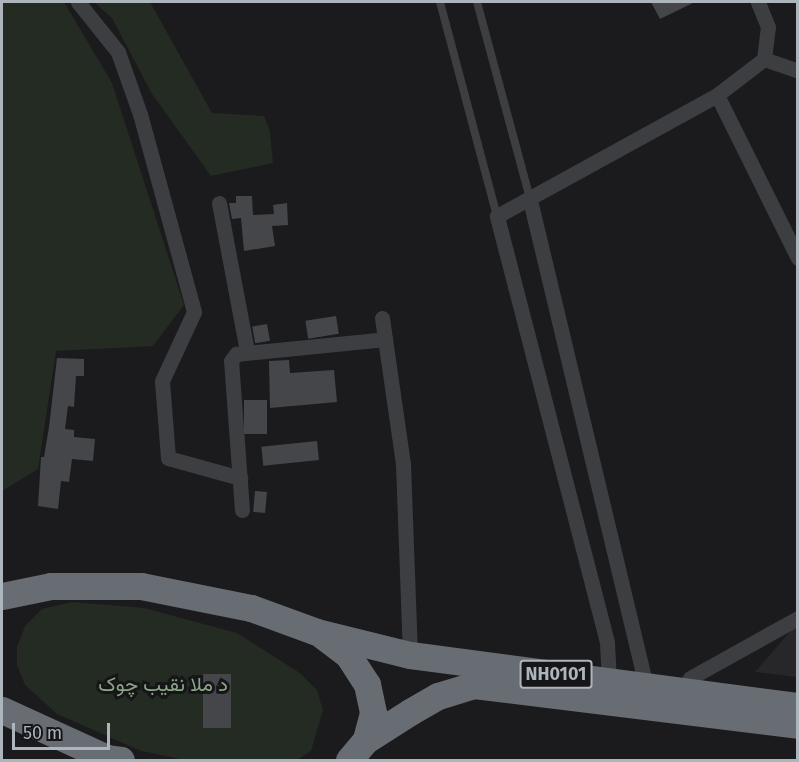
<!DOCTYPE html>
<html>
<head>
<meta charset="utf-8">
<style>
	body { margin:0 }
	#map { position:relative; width:799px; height:762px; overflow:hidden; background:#1b1b1d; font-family:"Fira Sans",Vazirmatn,sans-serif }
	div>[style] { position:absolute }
	.built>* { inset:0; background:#27272a }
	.green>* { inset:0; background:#232b22 }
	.building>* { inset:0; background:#45464a; transform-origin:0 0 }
	.lane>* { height:8px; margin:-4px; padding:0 4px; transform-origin:4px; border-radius:4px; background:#3c3e42 }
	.street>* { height:15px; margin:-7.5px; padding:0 7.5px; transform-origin:7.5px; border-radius:7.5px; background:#3c3e42 }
	.highway>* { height:27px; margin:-13.5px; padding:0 13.5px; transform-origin:13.5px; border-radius:13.5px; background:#686d73 }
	span { translate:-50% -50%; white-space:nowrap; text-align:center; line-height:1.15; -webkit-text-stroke:6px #161618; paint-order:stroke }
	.shield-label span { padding:2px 4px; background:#161618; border:2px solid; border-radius:4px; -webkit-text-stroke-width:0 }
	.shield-label { font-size:18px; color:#adb5bc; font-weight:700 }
	.park-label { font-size:20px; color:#89a785 }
	.frame { position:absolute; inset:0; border:3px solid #adb5bc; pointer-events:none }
	.scale { position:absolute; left:12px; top:723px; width:98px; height:27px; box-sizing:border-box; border:3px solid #adb5bc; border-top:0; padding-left:8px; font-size:18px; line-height:21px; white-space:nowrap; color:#adb5bc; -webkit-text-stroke:4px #161618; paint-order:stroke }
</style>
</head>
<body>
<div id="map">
	<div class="built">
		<i style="clip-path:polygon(797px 625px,797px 677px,755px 672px,795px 626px)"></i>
	</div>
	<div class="green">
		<i style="clip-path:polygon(2px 2px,64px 2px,112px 83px,184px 305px,153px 346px,56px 351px,38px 469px,2px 491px)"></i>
		<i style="clip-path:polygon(94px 2px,150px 2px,212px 113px,264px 116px,270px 131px,273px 163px,211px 176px,152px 94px,112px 18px)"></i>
		<i style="clip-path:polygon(72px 602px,144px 608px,237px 633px,300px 673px,317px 690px,323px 710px,311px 751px,297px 760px,185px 760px,141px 751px,57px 714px,25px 685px,17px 665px,17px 647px,25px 626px,42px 609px)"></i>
	</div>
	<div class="building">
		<i style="clip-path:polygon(651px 2px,695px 2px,660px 19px)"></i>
		<i style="clip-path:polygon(236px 196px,252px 196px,253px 215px,274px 214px,273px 205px,287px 203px,288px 225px,272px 226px,275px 246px,244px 251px,241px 218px,232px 219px,229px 203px,236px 203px)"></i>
		<i style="left:336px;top:316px;width:18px;height:31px;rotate:81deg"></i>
		<i style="left:267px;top:324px;width:17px;height:15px;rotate:80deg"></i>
		<i style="clip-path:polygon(57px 358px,84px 359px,84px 376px,76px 376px,74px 407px,68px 406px,65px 429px,74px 430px,74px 437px,95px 439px,93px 461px,72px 459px,69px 482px,61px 481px,58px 509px,38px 506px,41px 457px,44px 457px,49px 427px)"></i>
		<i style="clip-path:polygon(289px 360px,290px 373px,334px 370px,337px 402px,270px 408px,269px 361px)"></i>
		<i style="left:244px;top:400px;width:23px;height:34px"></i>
		<i style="left:317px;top:441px;width:19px;height:56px;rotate:84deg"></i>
		<i style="left:255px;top:491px;width:12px;height:21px;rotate:5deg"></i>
		<i style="left:203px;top:674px;width:28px;height:54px"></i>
	</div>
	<div class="lane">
		<i style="left:440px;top:2px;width:221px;rotate:75.1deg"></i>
		<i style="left:477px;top:2px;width:204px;rotate:74.9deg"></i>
	</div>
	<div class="street">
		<i style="left:78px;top:2px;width:64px;rotate:51.3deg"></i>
		<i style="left:118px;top:52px;width:66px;rotate:70.5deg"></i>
		<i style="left:140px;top:114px;width:205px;rotate:74.7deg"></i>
		<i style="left:194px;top:312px;width:76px;rotate:114.9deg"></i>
		<i style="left:162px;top:381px;width:77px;rotate:85.5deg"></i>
		<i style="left:168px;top:458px;width:75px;rotate:15.5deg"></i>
		<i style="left:764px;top:59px;width:36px;rotate:19deg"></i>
		<i style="left:717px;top:95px;width:182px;rotate:63.6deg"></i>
		<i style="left:530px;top:200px;width:504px;rotate:76.57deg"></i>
		<i style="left:219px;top:203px;width:151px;rotate:79.3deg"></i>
		<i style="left:382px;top:318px;width:148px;rotate:81.8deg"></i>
		<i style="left:403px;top:464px;width:191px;rotate:87.9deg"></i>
		<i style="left:242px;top:510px;width:149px;rotate:-94.2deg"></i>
		<i style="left:231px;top:361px;width:9px;rotate:-54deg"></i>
		<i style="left:236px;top:354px;width:150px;rotate:-5.7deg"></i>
		<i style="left:609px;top:681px;width:39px;rotate:-93deg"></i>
		<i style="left:607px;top:642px;width:440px;rotate:-104.5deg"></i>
		<i style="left:497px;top:216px;width:251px;rotate:-28.8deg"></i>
		<i style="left:717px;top:95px;width:59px;rotate:-37.5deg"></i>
		<i style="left:764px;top:59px;width:32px;rotate:-83deg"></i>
		<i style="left:768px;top:27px;width:27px;rotate:-112deg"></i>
		<i style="left:684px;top:690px;width:13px;rotate:-63deg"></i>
		<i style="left:690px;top:678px;width:124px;rotate:-29.1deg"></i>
	</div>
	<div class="highway">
		<i style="left:2px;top:596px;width:50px;rotate:-11.5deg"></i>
		<i style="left:51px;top:586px;width:90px"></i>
		<i style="left:141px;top:586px;width:112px;rotate:11.3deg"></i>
		<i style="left:251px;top:608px;width:70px;rotate:20deg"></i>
		<i style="left:317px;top:632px;width:96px;rotate:13.9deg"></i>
		<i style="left:410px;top:655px;width:391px;rotate:7.5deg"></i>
		<i style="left:323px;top:636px;width:31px;rotate:37deg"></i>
		<i style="left:348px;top:655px;width:35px;rotate:57deg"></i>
		<i style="left:367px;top:684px;width:30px;rotate:78deg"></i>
		<i style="left:373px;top:713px;width:28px;rotate:105deg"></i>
		<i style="left:2px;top:710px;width:115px;rotate:24.6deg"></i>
		<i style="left:107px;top:758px;width:14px;rotate:8deg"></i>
		<i style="left:349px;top:760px;width:26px;rotate:-50deg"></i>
		<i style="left:366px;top:740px;width:52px;rotate:-32.5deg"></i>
		<i style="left:410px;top:712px;width:32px;rotate:-30deg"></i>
		<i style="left:438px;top:696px;width:38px;rotate:-17deg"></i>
		<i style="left:474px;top:685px;width:326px;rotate:7deg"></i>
	</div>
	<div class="shield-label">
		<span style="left:556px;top:674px">NH0101</span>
	</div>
	<div class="park-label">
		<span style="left:163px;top:684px">د ملا نقيب چوک</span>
	</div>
	<div class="frame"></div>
	<div class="scale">50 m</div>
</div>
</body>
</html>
